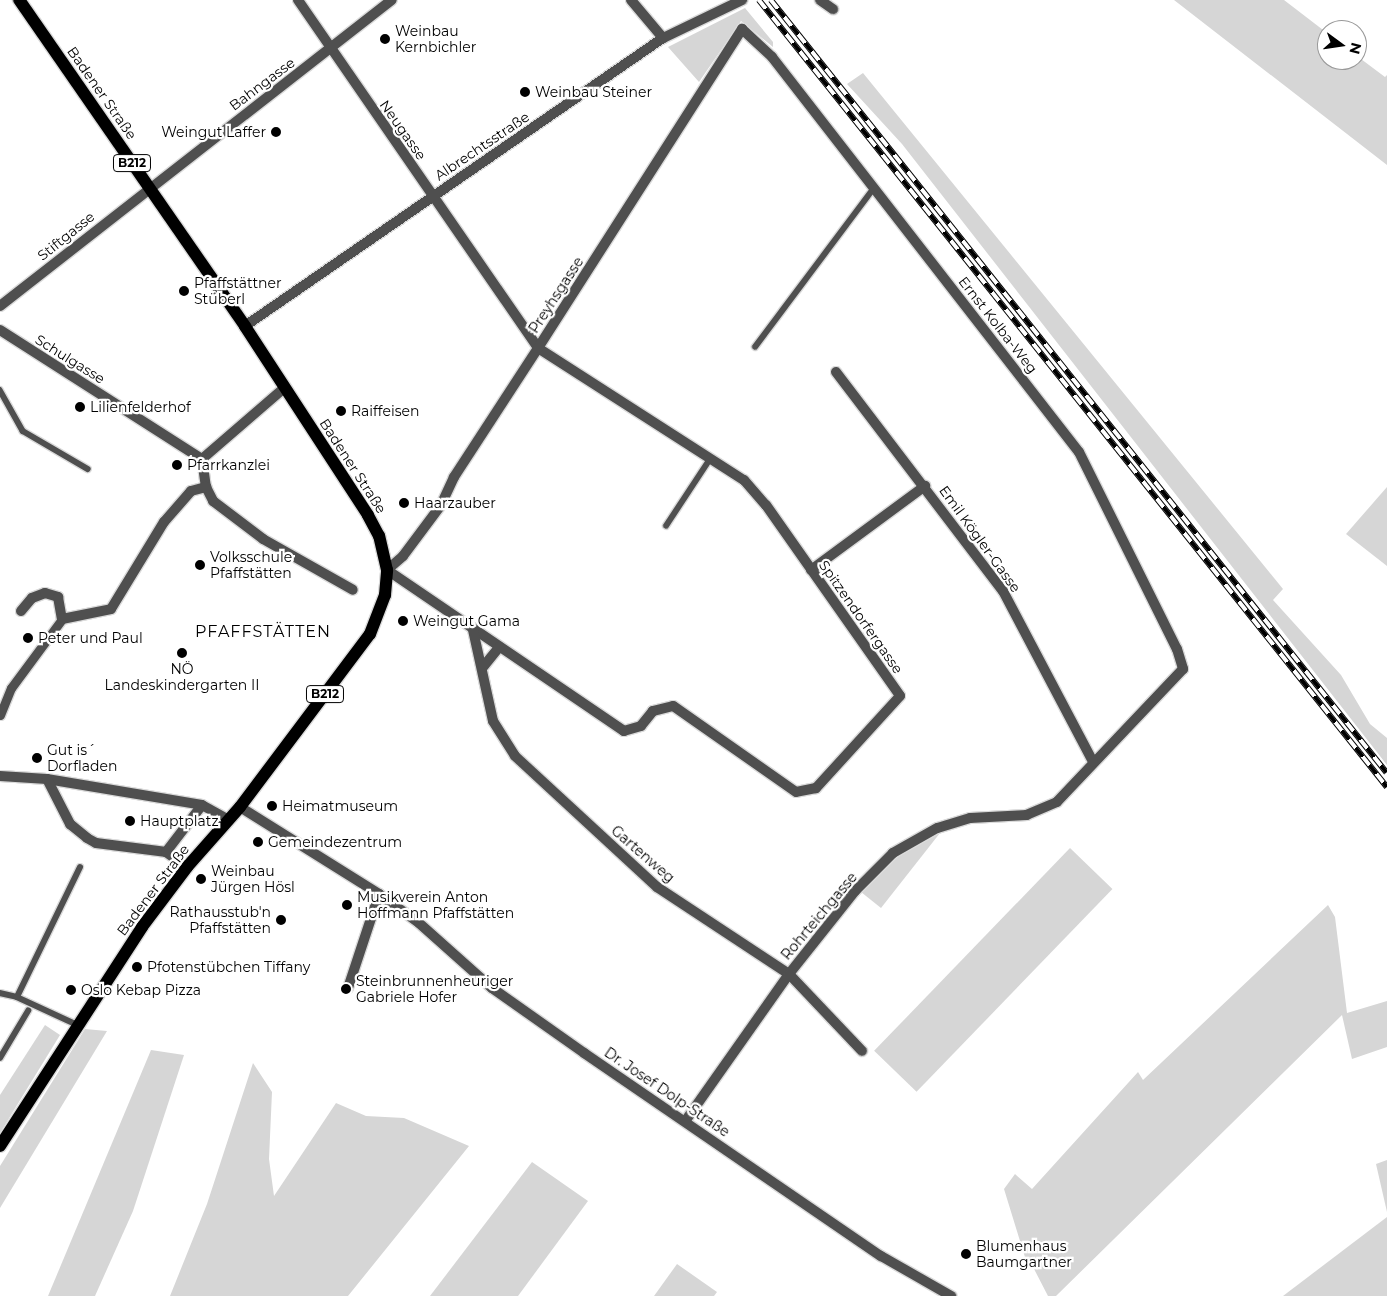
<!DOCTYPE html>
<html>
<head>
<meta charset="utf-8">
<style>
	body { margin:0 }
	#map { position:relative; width:1387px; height:1296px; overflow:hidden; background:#fff; font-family:Montserrat,sans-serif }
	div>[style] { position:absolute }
	.green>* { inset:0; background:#d6d6d6; transform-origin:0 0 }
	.roads { filter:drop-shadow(1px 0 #dbdbdb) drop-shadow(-1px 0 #dbdbdb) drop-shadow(0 1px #dbdbdb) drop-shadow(0 -1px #dbdbdb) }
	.service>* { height:5.5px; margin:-2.75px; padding:0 2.75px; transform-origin:2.75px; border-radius:2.75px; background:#4f4f4f }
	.pedestrian>* { height:9px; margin:-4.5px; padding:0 4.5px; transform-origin:4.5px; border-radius:4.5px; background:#4f4f4f }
	.minor>* { height:10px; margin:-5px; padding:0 5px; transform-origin:5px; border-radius:5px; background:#4f4f4f }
	.tertiary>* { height:10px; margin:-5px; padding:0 5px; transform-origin:5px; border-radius:5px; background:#4f4f4f }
	.primary>* { height:12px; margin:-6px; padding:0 6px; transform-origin:6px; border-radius:6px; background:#000 }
	.rail>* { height:5.5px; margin-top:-2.75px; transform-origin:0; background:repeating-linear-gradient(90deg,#fff 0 11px,#000 0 22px); box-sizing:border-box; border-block:1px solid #000 }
	.dots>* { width:14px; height:14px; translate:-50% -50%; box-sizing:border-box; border:2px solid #fff; border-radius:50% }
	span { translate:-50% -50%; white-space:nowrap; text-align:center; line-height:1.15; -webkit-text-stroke:4.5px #fff; paint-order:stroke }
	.shield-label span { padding:1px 4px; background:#fff; border:1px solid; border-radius:4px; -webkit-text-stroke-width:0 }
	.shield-label { font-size:12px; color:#000; font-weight:700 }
	.poi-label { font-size:14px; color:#000 }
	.left { translate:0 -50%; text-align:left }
	.right { translate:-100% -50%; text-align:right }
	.street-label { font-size:14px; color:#000 }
	.quarter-label { font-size:16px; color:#000; letter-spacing:1px }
	.north { position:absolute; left:1317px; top:20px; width:50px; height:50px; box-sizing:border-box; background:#fff; border:1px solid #999; border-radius:50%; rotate:104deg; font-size:14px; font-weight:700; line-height:20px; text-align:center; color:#000 }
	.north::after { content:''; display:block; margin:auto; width:18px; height:22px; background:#000; clip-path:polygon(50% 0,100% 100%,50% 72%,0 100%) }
</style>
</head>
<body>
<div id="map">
	<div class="green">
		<i style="clip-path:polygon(1174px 0,1284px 0,1327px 33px,1327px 60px,1357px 60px,1357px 56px,1385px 77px,1387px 75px,1387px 165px)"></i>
		<i style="clip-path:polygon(745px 8px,773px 42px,773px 47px,741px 21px,699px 82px,668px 47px)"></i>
		<i style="clip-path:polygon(863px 73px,1283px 589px,1273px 600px,1341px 675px,1370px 724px,1387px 738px,1387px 765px,902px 144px,847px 84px)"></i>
		<i style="clip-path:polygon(1387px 487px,1387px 566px,1346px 534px)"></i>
		<i style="clip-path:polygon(940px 833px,881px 908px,861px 892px,895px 857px)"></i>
		<i style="left:1070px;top:848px;width:59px;height:282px;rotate:44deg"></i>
		<i style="clip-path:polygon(1328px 905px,1335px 917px,1347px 1013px,1387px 1001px,1387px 1047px,1352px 1059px,1342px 1015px,1056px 1296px,1048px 1296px,1033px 1267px,1028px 1267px,1004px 1189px,1015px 1174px,1032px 1189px,1138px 1072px,1143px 1080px)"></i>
		<i style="clip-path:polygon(45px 1025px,60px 1035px,0 1133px,0 1095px)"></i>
		<i style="clip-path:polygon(85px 1029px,107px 1031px,0 1208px,0 1166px)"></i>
		<i style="clip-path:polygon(151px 1050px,184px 1055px,133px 1211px,95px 1296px,48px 1296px)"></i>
		<i style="clip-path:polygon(253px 1063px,272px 1092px,269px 1159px,274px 1196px,336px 1103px,366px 1116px,404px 1118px,469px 1146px,348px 1296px,170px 1296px,207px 1204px)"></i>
		<i style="clip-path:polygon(1387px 1160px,1387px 1212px,1376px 1164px)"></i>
		<i style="clip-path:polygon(532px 1162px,588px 1201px,518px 1296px,430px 1296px)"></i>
		<i style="clip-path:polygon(1387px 1217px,1387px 1296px,1283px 1296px)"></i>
		<i style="clip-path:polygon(677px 1264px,717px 1292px,714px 1296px,654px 1296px)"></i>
	</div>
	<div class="roads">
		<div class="service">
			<i style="left:755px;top:347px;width:199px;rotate:-53.2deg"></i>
			<i style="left:0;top:390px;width:47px;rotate:60.7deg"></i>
			<i style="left:23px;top:431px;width:75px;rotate:30.3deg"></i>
			<i style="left:666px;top:526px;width:80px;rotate:-56.7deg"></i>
			<i style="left:0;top:993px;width:17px;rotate:13deg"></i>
			<i style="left:17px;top:997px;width:67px;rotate:24.7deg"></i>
			<i style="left:17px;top:997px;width:144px;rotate:-64.1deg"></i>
			<i style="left:0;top:1058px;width:55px;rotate:-59.2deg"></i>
		</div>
		<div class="pedestrian">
			<i style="left:0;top:715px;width:29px;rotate:-68deg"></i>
			<i style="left:11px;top:688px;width:86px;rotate:-53.5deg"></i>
		</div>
		<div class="minor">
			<i style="left:298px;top:0;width:423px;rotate:55.4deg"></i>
			<i style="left:538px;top:348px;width:245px;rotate:32.7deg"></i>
			<i style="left:744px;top:480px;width:33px;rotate:49deg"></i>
			<i style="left:766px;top:505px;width:233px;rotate:54.9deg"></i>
			<i style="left:900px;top:696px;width:125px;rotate:132.4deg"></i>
			<i style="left:816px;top:788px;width:20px;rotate:169deg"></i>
			<i style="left:796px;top:792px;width:150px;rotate:-145deg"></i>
			<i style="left:673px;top:706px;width:21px;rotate:166deg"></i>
			<i style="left:653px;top:711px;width:19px;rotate:129deg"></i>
			<i style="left:641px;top:726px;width:18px;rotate:164deg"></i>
			<i style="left:624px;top:731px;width:287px;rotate:-145.8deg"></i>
			<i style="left:387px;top:570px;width:21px;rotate:-41deg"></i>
			<i style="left:403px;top:556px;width:64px;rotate:-53.3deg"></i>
			<i style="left:441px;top:505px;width:31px;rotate:-65deg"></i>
			<i style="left:454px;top:477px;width:154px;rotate:-56.9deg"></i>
			<i style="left:538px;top:348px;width:379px;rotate:-57.4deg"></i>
			<i style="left:742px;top:29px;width:41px;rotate:43deg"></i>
			<i style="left:772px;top:57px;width:500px;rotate:52.15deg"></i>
			<i style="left:1079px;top:452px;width:220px;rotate:63.6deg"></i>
			<i style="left:1177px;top:649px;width:21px;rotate:73deg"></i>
			<i style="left:1183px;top:669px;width:183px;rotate:133.5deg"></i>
			<i style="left:1057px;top:802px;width:33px;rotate:157deg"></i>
			<i style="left:1027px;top:815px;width:57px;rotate:177deg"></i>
			<i style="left:970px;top:818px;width:34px;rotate:163deg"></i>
			<i style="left:937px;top:828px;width:51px;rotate:150.4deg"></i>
			<i style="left:893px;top:853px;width:54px;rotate:135deg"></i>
			<i style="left:855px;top:891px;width:106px;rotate:128.5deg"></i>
			<i style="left:789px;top:974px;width:179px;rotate:125.2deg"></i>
			<i style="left:631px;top:0;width:50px;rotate:49.9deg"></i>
			<i style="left:820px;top:0;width:16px;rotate:35deg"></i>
			<i style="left:0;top:306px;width:497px;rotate:-38deg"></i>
			<i style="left:0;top:330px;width:240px;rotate:32.6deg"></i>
			<i style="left:202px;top:459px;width:28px;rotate:82deg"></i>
			<i style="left:206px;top:487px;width:16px;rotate:63deg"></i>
			<i style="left:213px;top:501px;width:63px;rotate:37.2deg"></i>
			<i style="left:263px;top:539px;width:103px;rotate:29.5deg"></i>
			<i style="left:836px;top:372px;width:275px;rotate:52.7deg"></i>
			<i style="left:1003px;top:591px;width:193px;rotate:62.2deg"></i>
			<i style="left:202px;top:459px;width:107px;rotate:-40.8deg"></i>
			<i style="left:811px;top:570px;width:142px;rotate:-36.4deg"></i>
			<i style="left:21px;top:611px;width:17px;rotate:-50deg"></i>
			<i style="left:32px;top:598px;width:14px;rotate:-21deg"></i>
			<i style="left:45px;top:593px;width:14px;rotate:17deg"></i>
			<i style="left:58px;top:597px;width:22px;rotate:80deg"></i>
			<i style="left:62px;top:619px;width:50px;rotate:-11.5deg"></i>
			<i style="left:111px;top:609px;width:102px;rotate:-58.7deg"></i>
			<i style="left:164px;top:522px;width:41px;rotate:-48.9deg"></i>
			<i style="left:191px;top:491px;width:16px;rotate:-15deg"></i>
			<i style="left:473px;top:630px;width:93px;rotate:77.6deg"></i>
			<i style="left:493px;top:721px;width:41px;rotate:57.8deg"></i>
			<i style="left:515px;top:756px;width:193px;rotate:42.7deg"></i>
			<i style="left:657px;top:887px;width:158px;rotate:33.4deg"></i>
			<i style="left:789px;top:974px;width:106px;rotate:46.5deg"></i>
			<i style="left:483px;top:667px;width:26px;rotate:-51deg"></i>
			<i style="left:0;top:776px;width:47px;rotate:3.7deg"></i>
			<i style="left:47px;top:779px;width:157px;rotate:9.5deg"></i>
			<i style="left:202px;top:805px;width:31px;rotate:29deg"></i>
			<i style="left:47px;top:779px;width:51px;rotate:62.9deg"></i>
			<i style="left:70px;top:824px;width:22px;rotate:39deg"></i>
			<i style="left:87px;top:838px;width:10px;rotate:29deg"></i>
			<i style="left:96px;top:843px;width:71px;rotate:7.3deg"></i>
			<i style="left:166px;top:852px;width:26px;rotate:36deg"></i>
			<i style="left:240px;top:807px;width:164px;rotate:32deg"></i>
			<i style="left:379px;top:894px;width:49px;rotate:35.9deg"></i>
			<i style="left:419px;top:923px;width:98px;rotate:41.7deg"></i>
			<i style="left:492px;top:988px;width:113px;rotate:35.2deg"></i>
			<i style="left:584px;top:1053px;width:360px;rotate:34.4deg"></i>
			<i style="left:881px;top:1256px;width:81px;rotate:29.7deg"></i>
			<i style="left:166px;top:852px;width:59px;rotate:-52.5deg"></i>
			<i style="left:348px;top:988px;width:99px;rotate:-71.7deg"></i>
		</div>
		<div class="tertiary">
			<i style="left:245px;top:326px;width:508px;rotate:-34.57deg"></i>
			<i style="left:663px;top:38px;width:88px;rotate:-25.7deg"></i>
		</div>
		<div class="primary">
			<i style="left:0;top:1146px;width:261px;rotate:-57deg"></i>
			<i style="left:142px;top:927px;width:75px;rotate:-53.1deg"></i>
			<i style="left:187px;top:867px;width:80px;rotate:-48.5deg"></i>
			<i style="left:240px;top:807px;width:216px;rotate:-53.1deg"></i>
			<i style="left:370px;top:634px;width:42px;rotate:-69deg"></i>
			<i style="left:385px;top:595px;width:25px;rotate:-85deg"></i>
			<i style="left:387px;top:570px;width:35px;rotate:-103deg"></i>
			<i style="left:379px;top:536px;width:24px;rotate:-118deg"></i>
			<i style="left:368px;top:515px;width:225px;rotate:-123.1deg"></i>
			<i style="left:245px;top:326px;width:397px;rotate:-124.7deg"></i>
		</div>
	</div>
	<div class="rail">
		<i style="left:759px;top:0;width:1007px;rotate:51.41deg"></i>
		<i style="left:771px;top:0;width:988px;rotate:51.45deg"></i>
	</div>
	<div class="dots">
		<i style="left:385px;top:39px;background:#000"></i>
		<i style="left:525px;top:92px;background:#000"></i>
		<i style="left:276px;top:132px;background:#000"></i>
		<i style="left:184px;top:291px;background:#000"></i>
		<i style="left:80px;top:407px;background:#000"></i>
		<i style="left:341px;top:411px;background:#000"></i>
		<i style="left:177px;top:465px;background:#000"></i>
		<i style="left:404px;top:503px;background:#000"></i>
		<i style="left:200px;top:565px;background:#000"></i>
		<i style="left:403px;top:621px;background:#000"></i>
		<i style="left:28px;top:638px;background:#000"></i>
		<i style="left:182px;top:653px;background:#000"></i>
		<i style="left:37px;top:758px;background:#000"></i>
		<i style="left:272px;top:806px;background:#000"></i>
		<i style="left:130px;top:821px;background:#000"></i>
		<i style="left:258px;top:842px;background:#000"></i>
		<i style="left:201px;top:879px;background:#000"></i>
		<i style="left:347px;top:905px;background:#000"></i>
		<i style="left:281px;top:920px;background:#000"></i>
		<i style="left:137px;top:967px;background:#000"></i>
		<i style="left:346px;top:989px;background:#000"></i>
		<i style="left:71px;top:990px;background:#000"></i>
		<i style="left:966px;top:1254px;background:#000"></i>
	</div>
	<div class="shield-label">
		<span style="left:132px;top:163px">B212</span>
		<span style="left:325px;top:694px">B212</span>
	</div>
	<div class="poi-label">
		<span class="left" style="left:395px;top:39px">Weinbau<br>Kernbichler</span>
		<span class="left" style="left:535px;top:92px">Weinbau Steiner</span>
		<span class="right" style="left:266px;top:132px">Weingut Laffer</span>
		<span class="left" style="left:194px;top:291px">Pfaffstättner<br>Stüberl</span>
		<span class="left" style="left:90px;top:407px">Lilienfelderhof</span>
		<span class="left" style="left:351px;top:411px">Raiffeisen</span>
		<span class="left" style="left:187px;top:465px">Pfarrkanzlei</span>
		<span class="left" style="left:414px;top:503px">Haarzauber</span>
		<span class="left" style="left:210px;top:565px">Volksschule<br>Pfaffstätten</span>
		<span class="left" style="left:413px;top:621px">Weingut Gama</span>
		<span class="left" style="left:38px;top:638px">Peter und Paul</span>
		<span style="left:182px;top:677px">NÖ<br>Landeskindergarten II</span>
		<span class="left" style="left:47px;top:758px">Gut is´<br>Dorfladen</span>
		<span class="left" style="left:282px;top:806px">Heimatmuseum</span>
		<span class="left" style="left:140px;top:821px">Hauptplatz</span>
		<span class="left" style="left:268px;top:842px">Gemeindezentrum</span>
		<span class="left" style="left:211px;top:879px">Weinbau<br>Jürgen Hösl</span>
		<span class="left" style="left:357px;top:905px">Musikverein Anton<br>Hoffmann Pfaffstätten</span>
		<span class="right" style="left:271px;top:920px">Rathausstub'n<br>Pfaffstätten</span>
		<span class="left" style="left:147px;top:967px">Pfotenstübchen Tiffany</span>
		<span class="left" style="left:356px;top:989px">Steinbrunnenheuriger<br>Gabriele Hofer</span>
		<span class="left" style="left:81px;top:990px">Oslo Kebap Pizza</span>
		<span class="left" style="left:976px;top:1254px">Blumenhaus<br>Baumgartner</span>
	</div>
	<div class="street-label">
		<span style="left:262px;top:84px;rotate:-37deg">Bahngasse</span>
		<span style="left:102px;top:93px;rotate:55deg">Badener Straße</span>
		<span style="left:403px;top:130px;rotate:55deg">Neugasse</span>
		<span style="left:482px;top:146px;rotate:-34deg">Albrechtsstraße</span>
		<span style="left:66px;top:236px;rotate:-39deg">Stiftgasse</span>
		<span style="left:556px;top:295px;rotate:-57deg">Preyhsgasse</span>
		<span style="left:998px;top:325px;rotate:52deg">Ernst Kolba-Weg</span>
		<span style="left:70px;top:359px;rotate:32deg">Schulgasse</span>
		<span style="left:353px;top:466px;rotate:57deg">Badener Straße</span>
		<span style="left:980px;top:539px;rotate:54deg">Emil Kögler-Gasse</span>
		<span style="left:861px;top:617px;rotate:55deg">Spitzendorfergasse</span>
		<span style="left:643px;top:854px;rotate:41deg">Gartenweg</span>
		<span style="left:153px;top:890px;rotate:-53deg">Badener Straße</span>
		<span style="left:819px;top:916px;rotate:-50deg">Rohrteichgasse</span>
		<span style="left:667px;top:1092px;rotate:34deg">Dr. Josef Dolp-Straße</span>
	</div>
	<div class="quarter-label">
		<span style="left:263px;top:632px">PFAFFSTÄTTEN</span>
	</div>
	<div class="north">N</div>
</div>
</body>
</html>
